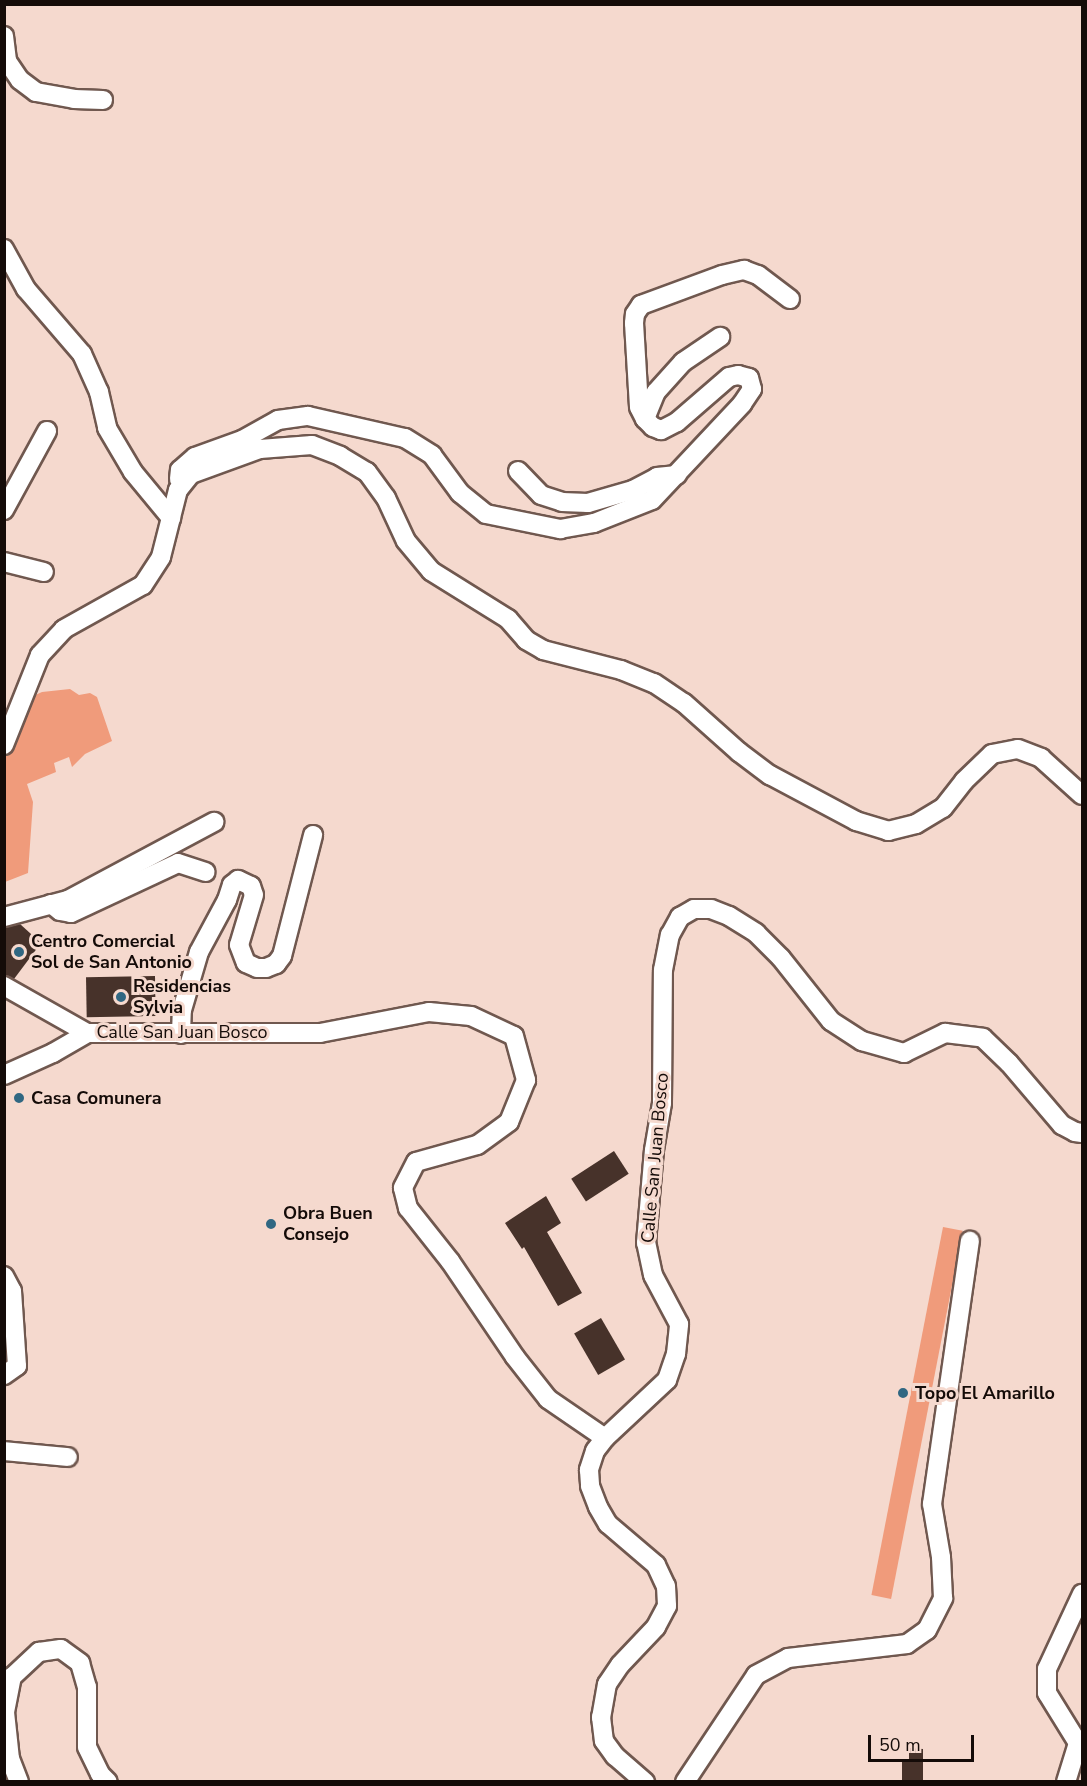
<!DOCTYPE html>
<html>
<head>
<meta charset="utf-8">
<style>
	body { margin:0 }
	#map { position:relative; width:1087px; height:1786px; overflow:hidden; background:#f5d9ce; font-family:"Nunito Sans",sans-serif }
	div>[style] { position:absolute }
	.green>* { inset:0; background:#f09b7b; transform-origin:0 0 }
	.building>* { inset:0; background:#47322a; transform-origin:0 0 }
	.roads { filter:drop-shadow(2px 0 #70584f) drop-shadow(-2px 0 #70584f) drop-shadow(0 2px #70584f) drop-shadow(0 -2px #70584f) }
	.minor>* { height:18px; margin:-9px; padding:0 9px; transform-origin:9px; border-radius:9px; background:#fff }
	.dots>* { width:16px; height:16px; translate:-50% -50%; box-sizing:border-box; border:3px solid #f5d9ce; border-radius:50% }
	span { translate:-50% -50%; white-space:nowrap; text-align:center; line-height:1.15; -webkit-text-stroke:6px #f5d9ce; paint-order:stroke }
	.poi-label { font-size:18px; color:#140b08; font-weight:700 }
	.left { translate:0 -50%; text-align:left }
	.street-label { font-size:18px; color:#140b08 }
	.frame { position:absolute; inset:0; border:6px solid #140b08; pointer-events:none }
	.scale { position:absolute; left:868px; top:1735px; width:106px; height:27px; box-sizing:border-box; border:3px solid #140b08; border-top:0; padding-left:8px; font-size:18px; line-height:21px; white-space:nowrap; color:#140b08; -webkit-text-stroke:4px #f5d9ce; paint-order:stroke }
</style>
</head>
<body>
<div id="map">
	<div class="green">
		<i style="clip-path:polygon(70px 689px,79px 695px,90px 693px,97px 697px,112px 741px,85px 754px,72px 767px,69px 757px,54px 763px,56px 772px,27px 784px,33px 802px,28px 873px,5px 882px,5px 714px,14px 696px,24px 700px,42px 692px)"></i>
		<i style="left:943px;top:1227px;width:20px;height:375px;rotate:11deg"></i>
	</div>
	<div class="building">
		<i style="clip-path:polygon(20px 924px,41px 943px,14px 979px,4px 975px,4px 928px)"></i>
		<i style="left:155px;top:976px;width:40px;height:69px;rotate:89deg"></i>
		<i style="left:614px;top:1151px;width:27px;height:51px;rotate:57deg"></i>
		<i style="clip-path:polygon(546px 1196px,561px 1223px,547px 1232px,582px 1293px,558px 1306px,524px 1247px,522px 1249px,505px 1223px)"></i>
		<i style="left:601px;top:1318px;width:48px;height:31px;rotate:60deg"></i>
		<i style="clip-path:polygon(909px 1748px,923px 1749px,923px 1782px,902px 1782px,902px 1759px,909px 1759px)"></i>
	</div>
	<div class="roads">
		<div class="minor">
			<i style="left:4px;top:36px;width:25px;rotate:83deg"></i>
			<i style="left:7px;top:61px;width:23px;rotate:56deg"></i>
			<i style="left:20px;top:80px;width:20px;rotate:37deg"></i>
			<i style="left:36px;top:92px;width:39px;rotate:10deg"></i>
			<i style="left:74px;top:99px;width:29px;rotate:2deg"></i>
			<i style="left:4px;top:249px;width:46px;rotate:61.2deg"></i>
			<i style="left:26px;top:289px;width:86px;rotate:49.3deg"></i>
			<i style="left:82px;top:354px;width:42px;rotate:65.9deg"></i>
			<i style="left:99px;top:392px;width:37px;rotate:77deg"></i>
			<i style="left:107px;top:428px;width:51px;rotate:59.4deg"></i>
			<i style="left:133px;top:472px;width:60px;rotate:50.4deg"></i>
			<i style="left:645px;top:419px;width:29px;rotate:-68deg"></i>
			<i style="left:656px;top:392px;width:40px;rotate:-48deg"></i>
			<i style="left:683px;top:362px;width:45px;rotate:-34deg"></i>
			<i style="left:518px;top:471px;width:33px;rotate:46deg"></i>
			<i style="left:541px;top:495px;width:22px;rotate:18deg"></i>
			<i style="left:562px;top:502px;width:26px;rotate:2deg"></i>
			<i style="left:588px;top:503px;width:47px;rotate:-16.1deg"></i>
			<i style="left:633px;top:490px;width:27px;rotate:-28deg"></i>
			<i style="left:657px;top:477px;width:20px;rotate:-6deg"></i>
			<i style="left:179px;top:479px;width:9px;rotate:-84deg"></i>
			<i style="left:180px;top:470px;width:20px;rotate:-41deg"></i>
			<i style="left:195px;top:457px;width:50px;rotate:-19.9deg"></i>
			<i style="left:242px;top:440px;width:41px;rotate:-29.1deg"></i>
			<i style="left:278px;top:420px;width:30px;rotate:-8deg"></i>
			<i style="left:308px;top:416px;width:99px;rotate:12.8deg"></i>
			<i style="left:405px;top:438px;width:32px;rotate:32deg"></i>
			<i style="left:432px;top:455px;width:47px;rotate:53.6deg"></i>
			<i style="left:460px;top:493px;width:33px;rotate:39deg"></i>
			<i style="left:486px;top:514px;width:76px;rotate:11.5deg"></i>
			<i style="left:560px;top:529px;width:35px;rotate:-10deg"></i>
			<i style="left:594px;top:523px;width:62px;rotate:-21.6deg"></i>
			<i style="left:652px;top:500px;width:132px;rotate:-46.8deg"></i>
			<i style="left:742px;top:404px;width:18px;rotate:-56deg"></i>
			<i style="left:752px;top:389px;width:11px;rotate:-105deg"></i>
			<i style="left:749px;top:378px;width:11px;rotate:-165deg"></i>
			<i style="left:738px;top:375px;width:9px;rotate:167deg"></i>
			<i style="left:729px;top:377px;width:69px;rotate:139.1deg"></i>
			<i style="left:677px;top:422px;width:18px;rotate:153deg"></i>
			<i style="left:661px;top:430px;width:9px;rotate:-159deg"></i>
			<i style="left:653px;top:427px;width:11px;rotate:-135deg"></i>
			<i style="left:645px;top:419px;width:13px;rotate:-117deg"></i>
			<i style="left:639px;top:407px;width:84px;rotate:-93.4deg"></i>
			<i style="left:634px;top:323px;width:9px;rotate:-84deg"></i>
			<i style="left:635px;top:314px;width:11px;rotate:-56deg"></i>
			<i style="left:641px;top:305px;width:86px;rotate:-20.3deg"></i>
			<i style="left:722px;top:275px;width:23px;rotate:-13deg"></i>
			<i style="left:744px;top:270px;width:15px;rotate:20deg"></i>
			<i style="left:758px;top:275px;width:40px;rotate:37deg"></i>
			<i style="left:4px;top:510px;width:90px;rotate:-61.4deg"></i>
			<i style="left:4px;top:562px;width:41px;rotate:14deg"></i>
			<i style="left:4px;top:745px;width:97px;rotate:-68.2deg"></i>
			<i style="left:40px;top:655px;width:35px;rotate:-47deg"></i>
			<i style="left:64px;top:629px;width:90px;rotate:-29.1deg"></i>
			<i style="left:143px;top:585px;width:33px;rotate:-57deg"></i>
			<i style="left:161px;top:557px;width:69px;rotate:-75.8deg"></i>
			<i style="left:178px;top:490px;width:21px;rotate:-51deg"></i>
			<i style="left:191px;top:474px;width:73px;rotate:-19.9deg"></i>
			<i style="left:260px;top:449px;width:52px;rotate:-4.4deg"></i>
			<i style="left:312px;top:445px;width:30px;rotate:21deg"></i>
			<i style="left:340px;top:456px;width:31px;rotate:31deg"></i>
			<i style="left:367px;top:472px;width:32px;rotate:54deg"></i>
			<i style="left:386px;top:498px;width:47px;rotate:65.1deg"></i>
			<i style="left:406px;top:541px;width:39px;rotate:50deg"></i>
			<i style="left:431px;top:571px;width:91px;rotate:31.9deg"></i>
			<i style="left:508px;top:619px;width:28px;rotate:49deg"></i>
			<i style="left:526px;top:640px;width:20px;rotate:30deg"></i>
			<i style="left:543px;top:650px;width:81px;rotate:14.4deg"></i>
			<i style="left:621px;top:670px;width:35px;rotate:22deg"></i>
			<i style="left:654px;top:683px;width:36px;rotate:34deg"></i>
			<i style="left:684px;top:703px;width:74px;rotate:41.7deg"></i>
			<i style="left:739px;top:752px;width:39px;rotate:37deg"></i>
			<i style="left:770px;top:775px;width:98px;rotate:28.1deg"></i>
			<i style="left:856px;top:821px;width:34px;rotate:17deg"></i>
			<i style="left:888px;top:831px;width:29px;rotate:-14deg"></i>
			<i style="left:916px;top:824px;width:31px;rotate:-31deg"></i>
			<i style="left:943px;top:808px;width:34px;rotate:-52deg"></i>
			<i style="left:964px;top:781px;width:39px;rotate:-44deg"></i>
			<i style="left:992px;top:754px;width:26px;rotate:-11deg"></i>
			<i style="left:1018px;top:749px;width:25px;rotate:21deg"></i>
			<i style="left:1041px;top:758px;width:55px;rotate:42.1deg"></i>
			<i style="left:51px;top:904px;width:11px;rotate:38deg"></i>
			<i style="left:60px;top:911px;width:11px;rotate:10deg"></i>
			<i style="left:71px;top:913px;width:118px;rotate:-25deg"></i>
			<i style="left:178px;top:863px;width:29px;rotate:18deg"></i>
			<i style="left:4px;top:917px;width:66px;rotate:-14.9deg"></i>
			<i style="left:68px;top:900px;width:166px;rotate:-28.1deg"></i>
			<i style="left:4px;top:986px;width:95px;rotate:29.5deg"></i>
			<i style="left:87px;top:1033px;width:233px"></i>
			<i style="left:320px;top:1033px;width:111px;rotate:-10.9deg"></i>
			<i style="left:429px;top:1012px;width:42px;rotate:5.4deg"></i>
			<i style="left:471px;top:1016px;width:47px;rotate:24.9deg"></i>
			<i style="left:514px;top:1036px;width:46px;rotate:74.7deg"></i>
			<i style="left:526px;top:1080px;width:45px;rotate:112deg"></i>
			<i style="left:509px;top:1122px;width:39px;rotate:144deg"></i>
			<i style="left:477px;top:1145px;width:63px;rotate:164.4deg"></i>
			<i style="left:416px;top:1162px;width:29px;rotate:117deg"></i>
			<i style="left:403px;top:1188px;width:21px;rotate:76deg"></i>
			<i style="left:408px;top:1208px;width:68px;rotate:51.6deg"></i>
			<i style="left:450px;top:1261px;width:116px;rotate:55.9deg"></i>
			<i style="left:515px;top:1357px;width:53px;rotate:51.8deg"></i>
			<i style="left:548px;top:1399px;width:69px;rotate:34.4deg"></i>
			<i style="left:605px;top:1438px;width:85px;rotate:-43.1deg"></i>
			<i style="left:667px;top:1380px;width:28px;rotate:-71deg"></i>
			<i style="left:676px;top:1354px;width:30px;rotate:-84deg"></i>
			<i style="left:679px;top:1324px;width:55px;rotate:-118deg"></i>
			<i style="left:653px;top:1275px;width:33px;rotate:-102deg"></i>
			<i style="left:646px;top:1243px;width:93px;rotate:-85.1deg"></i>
			<i style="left:654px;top:1150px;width:48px;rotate:-80.3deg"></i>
			<i style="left:662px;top:1103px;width:133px;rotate:-89.6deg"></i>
			<i style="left:663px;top:970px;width:36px;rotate:-79deg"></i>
			<i style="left:670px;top:935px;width:21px;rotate:-61deg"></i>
			<i style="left:680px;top:917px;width:16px;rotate:-30deg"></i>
			<i style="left:694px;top:909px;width:17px"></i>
			<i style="left:711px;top:909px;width:19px;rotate:21deg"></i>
			<i style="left:729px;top:916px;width:32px;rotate:32deg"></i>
			<i style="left:756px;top:933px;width:35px;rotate:45deg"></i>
			<i style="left:781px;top:958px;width:80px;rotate:51.6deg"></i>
			<i style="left:831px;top:1021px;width:37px;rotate:33deg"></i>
			<i style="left:862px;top:1041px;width:44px;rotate:15.9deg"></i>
			<i style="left:904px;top:1053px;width:46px;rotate:-26deg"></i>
			<i style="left:945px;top:1033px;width:38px;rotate:7deg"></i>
			<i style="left:983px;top:1038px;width:36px;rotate:44deg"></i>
			<i style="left:1009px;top:1063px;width:82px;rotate:49.5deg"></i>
			<i style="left:1062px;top:1125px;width:15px;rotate:28deg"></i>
			<i style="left:1075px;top:1132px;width:7px;rotate:8deg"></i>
			<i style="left:181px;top:1034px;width:24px;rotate:-88deg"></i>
			<i style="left:182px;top:1010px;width:60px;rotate:-73.7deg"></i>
			<i style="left:199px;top:952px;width:59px;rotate:-61.7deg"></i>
			<i style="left:227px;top:900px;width:16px;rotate:-72deg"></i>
			<i style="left:232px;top:885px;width:8px;rotate:-40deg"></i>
			<i style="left:238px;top:880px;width:14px;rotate:25deg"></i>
			<i style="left:251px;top:886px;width:9px;rotate:72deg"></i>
			<i style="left:254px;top:895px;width:52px;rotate:106.7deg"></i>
			<i style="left:239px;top:945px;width:19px;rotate:69deg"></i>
			<i style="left:246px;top:963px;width:12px;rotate:24deg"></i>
			<i style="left:257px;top:968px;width:9px"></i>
			<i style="left:266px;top:968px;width:11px;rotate:-22deg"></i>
			<i style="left:276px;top:964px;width:10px;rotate:-53deg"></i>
			<i style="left:282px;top:956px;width:125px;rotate:-75.6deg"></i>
			<i style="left:4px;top:1075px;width:54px;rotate:-24.2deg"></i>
			<i style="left:53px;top:1053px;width:39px;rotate:-30deg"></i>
			<i style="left:4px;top:1276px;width:17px;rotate:62deg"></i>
			<i style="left:12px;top:1291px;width:75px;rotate:86.2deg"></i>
			<i style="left:17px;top:1366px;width:16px;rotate:145deg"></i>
			<i style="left:605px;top:1438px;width:16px;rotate:128deg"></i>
			<i style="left:595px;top:1451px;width:20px;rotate:108deg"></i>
			<i style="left:589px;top:1470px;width:16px;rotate:86deg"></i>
			<i style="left:590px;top:1486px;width:22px;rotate:69deg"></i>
			<i style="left:598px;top:1507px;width:20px;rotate:60deg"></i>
			<i style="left:608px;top:1524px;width:63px;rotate:40.5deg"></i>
			<i style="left:656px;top:1565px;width:23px;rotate:65deg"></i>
			<i style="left:666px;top:1586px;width:20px;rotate:87deg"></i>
			<i style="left:667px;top:1606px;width:24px;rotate:118deg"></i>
			<i style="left:656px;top:1627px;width:52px;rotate:133.5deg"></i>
			<i style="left:620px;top:1665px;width:23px;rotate:124deg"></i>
			<i style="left:607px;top:1684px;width:34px;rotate:100deg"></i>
			<i style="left:601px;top:1717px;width:24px;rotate:83deg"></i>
			<i style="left:604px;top:1741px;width:19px;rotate:54deg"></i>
			<i style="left:615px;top:1756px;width:40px;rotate:41deg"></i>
			<i style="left:4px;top:1451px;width:64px;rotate:5.4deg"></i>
			<i style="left:19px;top:1782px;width:25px;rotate:-111deg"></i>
			<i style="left:10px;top:1759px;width:47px;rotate:-96.1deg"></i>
			<i style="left:5px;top:1712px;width:36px;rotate:-79deg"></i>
			<i style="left:12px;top:1677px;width:37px;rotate:-43deg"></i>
			<i style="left:39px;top:1652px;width:22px;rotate:-8deg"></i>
			<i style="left:61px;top:1649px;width:24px;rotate:36deg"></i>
			<i style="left:80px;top:1663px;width:25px;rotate:74deg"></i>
			<i style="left:87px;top:1687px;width:60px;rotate:90deg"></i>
			<i style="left:87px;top:1747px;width:30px;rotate:64deg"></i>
			<i style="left:100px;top:1774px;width:11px;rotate:45deg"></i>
			<i style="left:685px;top:1782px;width:128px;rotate:-56.4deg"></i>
			<i style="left:756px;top:1675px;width:36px;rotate:-28deg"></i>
			<i style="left:788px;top:1658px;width:120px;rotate:-6.7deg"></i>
			<i style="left:907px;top:1644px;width:24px;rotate:-35deg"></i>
			<i style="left:927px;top:1630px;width:36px;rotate:-63deg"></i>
			<i style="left:943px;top:1598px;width:41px;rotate:-92.8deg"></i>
			<i style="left:941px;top:1557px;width:54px;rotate:-99.6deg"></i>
			<i style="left:932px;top:1504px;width:266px;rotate:-81.8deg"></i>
			<i style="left:1066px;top:1782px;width:41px;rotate:-72.9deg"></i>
			<i style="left:1078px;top:1743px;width:59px;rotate:-121.8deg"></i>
			<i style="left:1047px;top:1693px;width:24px;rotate:-90deg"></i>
			<i style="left:1047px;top:1669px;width:83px;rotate:-65deg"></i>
		</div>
	</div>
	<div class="dots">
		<i style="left:19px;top:952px;background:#306782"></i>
		<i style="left:121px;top:997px;background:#306782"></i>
		<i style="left:19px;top:1098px;background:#306782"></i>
		<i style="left:271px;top:1224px;background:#306782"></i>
		<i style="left:903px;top:1393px;background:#306782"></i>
	</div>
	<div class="poi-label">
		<span class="left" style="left:31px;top:952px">Centro Comercial<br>Sol de San Antonio</span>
		<span class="left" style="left:133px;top:997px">Residencias<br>Sylvia</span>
		<span class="left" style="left:31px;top:1098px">Casa Comunera</span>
		<span class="left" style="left:283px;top:1224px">Obra Buen<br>Consejo</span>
		<span class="left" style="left:915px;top:1393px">Topo El Amarillo</span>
	</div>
	<div class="street-label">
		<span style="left:182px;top:1032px">Calle San Juan Bosco</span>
		<span style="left:655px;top:1158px;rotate:-85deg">Calle San Juan Bosco</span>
	</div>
	<div class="frame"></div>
	<div class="scale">50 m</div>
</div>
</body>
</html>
